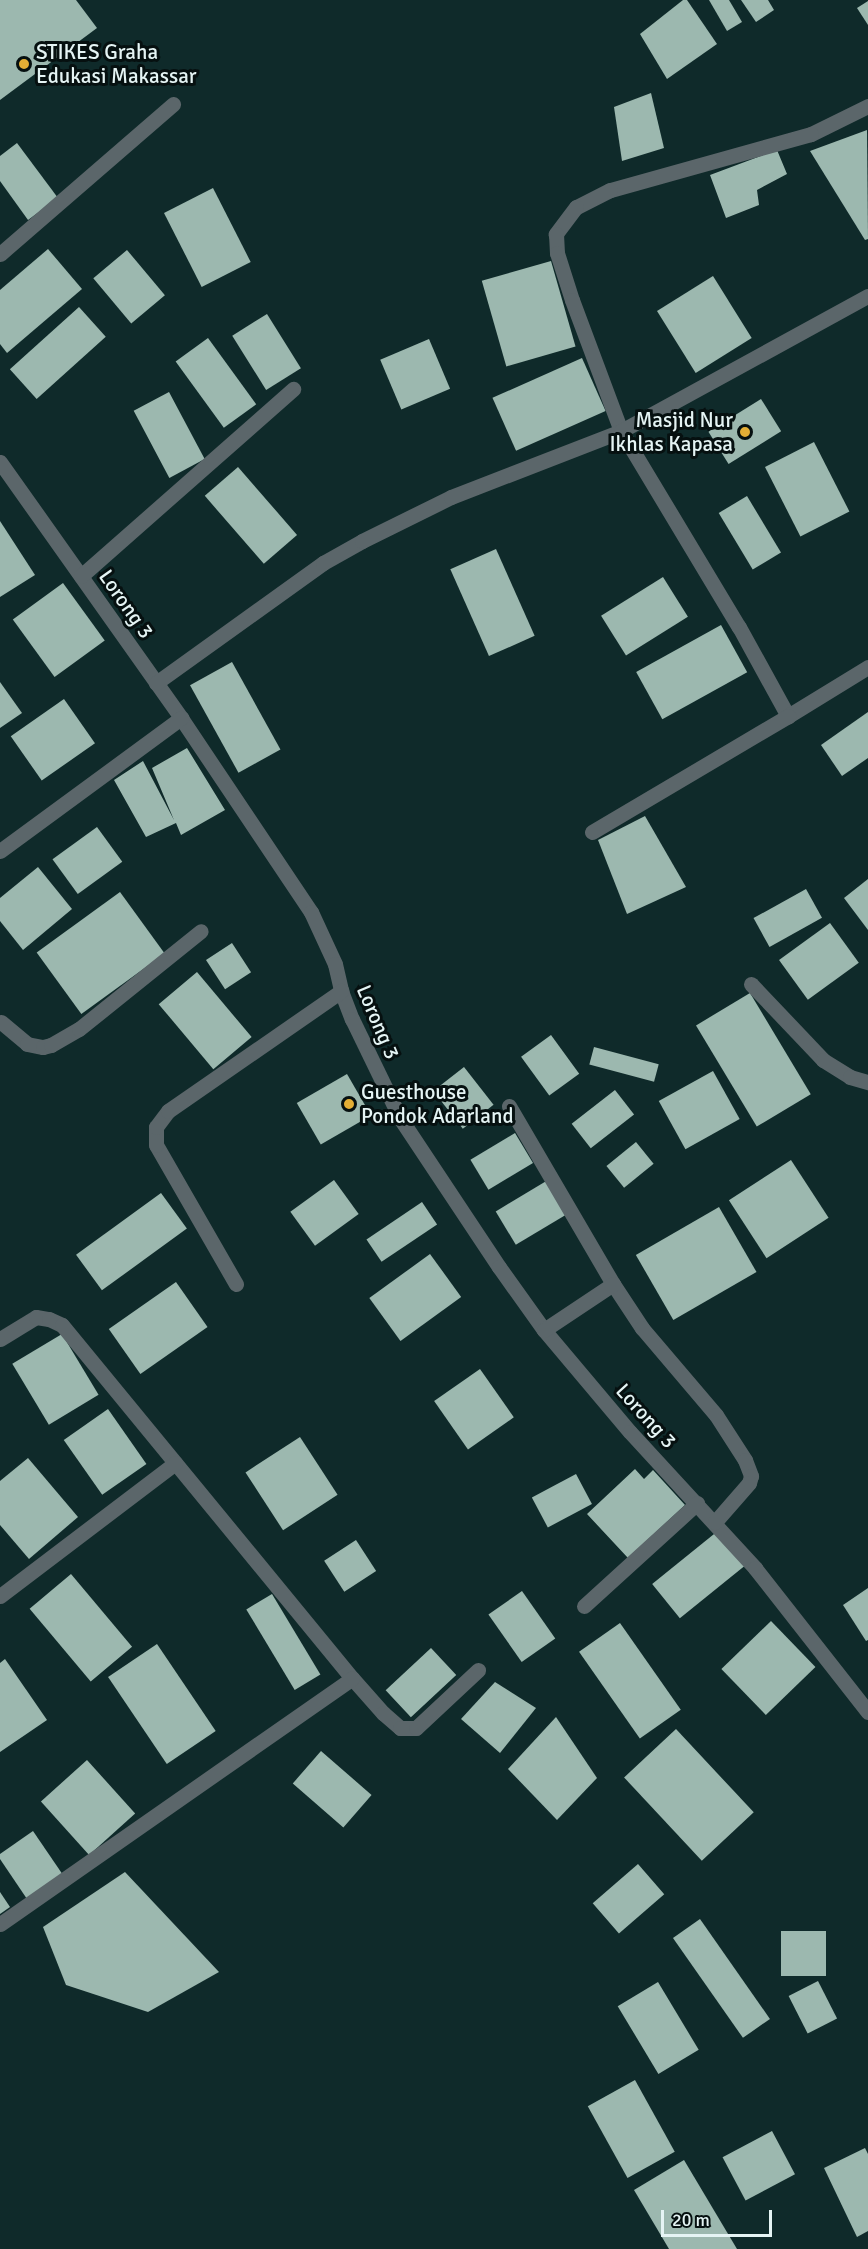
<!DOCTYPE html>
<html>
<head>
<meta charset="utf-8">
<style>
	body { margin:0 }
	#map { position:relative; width:868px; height:2249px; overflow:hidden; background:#0f2a2a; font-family:Signika,sans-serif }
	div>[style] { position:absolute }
	.building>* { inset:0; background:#9cb8af; transform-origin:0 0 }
	.minor>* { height:15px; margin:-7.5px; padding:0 7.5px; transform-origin:7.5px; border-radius:7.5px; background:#5b666a }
	.dots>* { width:16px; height:16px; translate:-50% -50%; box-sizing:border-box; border:3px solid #061010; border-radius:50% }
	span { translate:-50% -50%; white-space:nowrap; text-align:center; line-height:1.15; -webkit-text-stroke:6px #061010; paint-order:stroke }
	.poi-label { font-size:21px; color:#e5f4f4 }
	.left { translate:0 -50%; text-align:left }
	.right { translate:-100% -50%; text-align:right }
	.street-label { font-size:21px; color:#e5f4f4 }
	.scale { position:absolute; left:661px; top:2210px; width:111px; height:27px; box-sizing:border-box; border:3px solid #e5f4f4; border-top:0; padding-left:8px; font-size:18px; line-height:21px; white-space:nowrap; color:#e5f4f4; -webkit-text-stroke:4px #061010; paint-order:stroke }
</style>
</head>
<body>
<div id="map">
	<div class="building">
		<i style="clip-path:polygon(0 0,76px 0,97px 28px,0 100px)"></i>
		<i style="clip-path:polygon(683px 0,687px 0,717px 44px,667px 79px,640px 34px)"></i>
		<i style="clip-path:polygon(709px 0,729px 0,742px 22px,727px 31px)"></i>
		<i style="clip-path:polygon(741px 0,768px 0,774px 10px,756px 22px)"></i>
		<i style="clip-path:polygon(868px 1px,868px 25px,857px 8px)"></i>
		<i style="clip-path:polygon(651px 93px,664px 148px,622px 161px,614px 107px)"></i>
		<i style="clip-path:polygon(867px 130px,868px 239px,865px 240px,810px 151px)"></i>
		<i style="clip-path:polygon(17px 143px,58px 198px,28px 220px,0 181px,0 156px)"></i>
		<i style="clip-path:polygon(777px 150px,787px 174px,757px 190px,759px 205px,726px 218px,710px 175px)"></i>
		<i style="left:213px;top:188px;width:83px;height:55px;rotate:63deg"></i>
		<i style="clip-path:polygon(48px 249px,82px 289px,7px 353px,0 344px,0 290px)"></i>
		<i style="left:127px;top:250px;width:59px;height:44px;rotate:50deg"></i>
		<i style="left:551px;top:261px;width:89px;height:72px;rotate:74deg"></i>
		<i style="left:713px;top:276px;width:73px;height:66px;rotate:58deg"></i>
		<i style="left:79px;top:307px;width:40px;height:93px;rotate:48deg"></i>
		<i style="left:267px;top:314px;width:64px;height:41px;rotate:58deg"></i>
		<i style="left:208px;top:338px;width:82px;height:40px;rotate:54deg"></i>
		<i style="left:429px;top:339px;width:54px;height:53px;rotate:67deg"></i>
		<i style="left:582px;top:358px;width:58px;height:98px;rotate:66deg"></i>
		<i style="left:169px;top:392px;width:76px;height:40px;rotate:62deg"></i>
		<i style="left:761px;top:399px;width:38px;height:62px;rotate:58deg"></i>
		<i style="left:814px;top:442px;width:78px;height:55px;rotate:63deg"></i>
		<i style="left:238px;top:467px;width:90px;height:44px;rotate:49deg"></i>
		<i style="left:747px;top:496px;width:66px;height:33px;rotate:59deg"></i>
		<i style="clip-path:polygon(0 521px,35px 575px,0 597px)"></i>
		<i style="left:496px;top:549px;width:95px;height:50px;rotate:66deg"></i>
		<i style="left:663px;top:577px;width:47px;height:73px;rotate:58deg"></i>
		<i style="left:63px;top:583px;width:71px;height:62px;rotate:54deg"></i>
		<i style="left:721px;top:625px;width:54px;height:97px;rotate:61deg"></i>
		<i style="left:232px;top:662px;width:100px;height:48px;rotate:61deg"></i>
		<i style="clip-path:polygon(0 682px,22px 713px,0 728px)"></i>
		<i style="left:64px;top:699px;width:54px;height:65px;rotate:55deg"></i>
		<i style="clip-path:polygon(868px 712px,868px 758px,842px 776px,821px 745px)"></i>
		<i style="clip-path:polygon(187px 748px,225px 810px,181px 835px,176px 823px,146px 837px,114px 780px,143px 761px,174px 820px,152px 768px)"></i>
		<i style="clip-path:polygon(645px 816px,686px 887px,627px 914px,598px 840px)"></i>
		<i style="left:97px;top:827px;width:43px;height:55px;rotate:54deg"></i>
		<i style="clip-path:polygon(38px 867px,72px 909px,23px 950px,0 921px,0 898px)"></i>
		<i style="clip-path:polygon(868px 879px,868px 930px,844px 898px)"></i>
		<i style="left:806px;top:889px;width:33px;height:60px;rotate:61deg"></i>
		<i style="left:120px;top:892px;width:76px;height:103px;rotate:54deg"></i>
		<i style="left:830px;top:923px;width:49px;height:63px;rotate:54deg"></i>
		<i style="left:232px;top:943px;width:35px;height:31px;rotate:57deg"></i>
		<i style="left:197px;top:972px;width:85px;height:50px;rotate:50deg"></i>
		<i style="left:750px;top:993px;width:118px;height:63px;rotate:59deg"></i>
		<i style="left:551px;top:1035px;width:48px;height:37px;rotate:54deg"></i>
		<i style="left:594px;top:1047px;width:67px;height:18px;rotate:15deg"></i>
		<i style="left:464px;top:1067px;width:48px;height:39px;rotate:52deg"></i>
		<i style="left:713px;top:1071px;width:55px;height:62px;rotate:61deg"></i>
		<i style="left:347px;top:1074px;width:48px;height:58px;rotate:60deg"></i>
		<i style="left:615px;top:1090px;width:31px;height:55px;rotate:52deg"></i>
		<i style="left:515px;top:1133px;width:35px;height:52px;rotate:59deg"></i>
		<i style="left:636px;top:1142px;width:28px;height:38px;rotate:51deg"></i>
		<i style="left:791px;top:1160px;width:69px;height:74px;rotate:57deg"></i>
		<i style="left:334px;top:1180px;width:42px;height:54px;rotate:54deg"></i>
		<i style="left:548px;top:1180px;width:39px;height:61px;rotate:59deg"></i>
		<i style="left:161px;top:1193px;width:44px;height:105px;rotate:54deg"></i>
		<i style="left:422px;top:1202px;width:27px;height:67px;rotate:56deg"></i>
		<i style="left:719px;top:1207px;width:75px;height:96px;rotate:60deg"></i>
		<i style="left:430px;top:1254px;width:53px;height:75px;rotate:54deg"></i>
		<i style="left:176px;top:1282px;width:55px;height:82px;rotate:55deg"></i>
		<i style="left:62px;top:1334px;width:71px;height:58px;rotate:59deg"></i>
		<i style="left:480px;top:1369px;width:59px;height:56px;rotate:55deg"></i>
		<i style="left:108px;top:1409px;width:67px;height:54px;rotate:55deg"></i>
		<i style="left:300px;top:1437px;width:69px;height:65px;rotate:57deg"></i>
		<i style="clip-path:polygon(28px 1458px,78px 1517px,29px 1559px,0 1525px,0 1481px)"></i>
		<i style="clip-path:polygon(635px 1469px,644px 1479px,653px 1470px,685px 1505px,628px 1558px,587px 1514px)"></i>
		<i style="left:576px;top:1474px;width:34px;height:50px;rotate:62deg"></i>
		<i style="left:719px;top:1530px;width:44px;height:86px;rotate:51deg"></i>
		<i style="left:356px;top:1540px;width:37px;height:38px;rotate:57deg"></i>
		<i style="left:71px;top:1574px;width:95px;height:54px;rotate:50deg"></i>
		<i style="clip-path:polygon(868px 1588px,868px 1640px,866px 1641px,843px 1605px)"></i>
		<i style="left:522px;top:1591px;width:58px;height:41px;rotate:55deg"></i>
		<i style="left:272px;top:1594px;width:94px;height:30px;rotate:59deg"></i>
		<i style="left:771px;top:1621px;width:64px;height:69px;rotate:46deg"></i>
		<i style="left:620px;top:1623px;width:106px;height:50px;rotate:55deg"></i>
		<i style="left:157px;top:1644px;width:105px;height:59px;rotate:56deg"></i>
		<i style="left:431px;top:1648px;width:37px;height:62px;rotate:47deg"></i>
		<i style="clip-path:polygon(5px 1659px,47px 1720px,0 1752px,0 1663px)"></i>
		<i style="clip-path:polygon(495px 1682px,536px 1708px,500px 1753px,461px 1719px)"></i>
		<i style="clip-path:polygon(556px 1717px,597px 1778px,557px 1820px,508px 1769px)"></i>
		<i style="left:676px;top:1729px;width:114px;height:71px;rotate:47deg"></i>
		<i style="left:321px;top:1751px;width:67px;height:43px;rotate:41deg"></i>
		<i style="left:87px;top:1760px;width:72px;height:62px;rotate:48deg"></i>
		<i style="clip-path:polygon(33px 1831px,63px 1875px,27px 1899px,0 1859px,0 1854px)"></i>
		<i style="left:638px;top:1864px;width:40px;height:60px;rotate:49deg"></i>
		<i style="clip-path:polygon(125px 1872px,219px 1972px,148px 2012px,66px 1985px,43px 1927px)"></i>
		<i style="clip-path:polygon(0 1892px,10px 1907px,0 1914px)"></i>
		<i style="left:700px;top:1919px;width:122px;height:33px;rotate:55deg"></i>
		<i style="left:781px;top:1931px;width:45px;height:45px"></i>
		<i style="left:818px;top:1981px;width:42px;height:33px;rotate:63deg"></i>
		<i style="left:658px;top:1982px;width:79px;height:47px;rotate:59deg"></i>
		<i style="left:635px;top:2080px;width:82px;height:54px;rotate:61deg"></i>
		<i style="left:772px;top:2131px;width:49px;height:56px;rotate:62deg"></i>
		<i style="clip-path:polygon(865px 2148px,868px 2154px,868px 2231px,857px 2237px,824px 2168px)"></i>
		<i style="clip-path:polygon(684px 2160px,737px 2249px,669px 2249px,634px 2190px)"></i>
	</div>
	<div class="minor">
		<i style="left:868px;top:106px;width:64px;rotate:153.8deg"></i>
		<i style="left:811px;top:134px;width:209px;rotate:164.4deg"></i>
		<i style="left:610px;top:190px;width:38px;rotate:153deg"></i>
		<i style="left:576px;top:207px;width:34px;rotate:127deg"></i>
		<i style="left:556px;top:234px;width:19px;rotate:87deg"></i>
		<i style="left:557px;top:253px;width:49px;rotate:72.3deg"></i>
		<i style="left:572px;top:300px;width:140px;rotate:69.5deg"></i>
		<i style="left:621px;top:431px;width:229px;rotate:59deg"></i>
		<i style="left:739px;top:627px;width:102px;rotate:61.2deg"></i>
		<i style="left:788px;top:716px;width:94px;rotate:-31.5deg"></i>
		<i style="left:0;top:254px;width:229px;rotate:-40.9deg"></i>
		<i style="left:0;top:462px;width:314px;rotate:54.7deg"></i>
		<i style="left:181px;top:718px;width:234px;rotate:56.2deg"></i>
		<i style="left:311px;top:912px;width:57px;rotate:65.2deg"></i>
		<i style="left:335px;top:964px;width:28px;rotate:77deg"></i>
		<i style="left:341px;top:991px;width:30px;rotate:69deg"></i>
		<i style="left:352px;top:1019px;width:110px;rotate:64.1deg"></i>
		<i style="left:400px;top:1118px;width:179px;rotate:56.4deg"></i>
		<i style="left:499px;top:1267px;width:77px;rotate:54.5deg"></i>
		<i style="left:544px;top:1330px;width:133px;rotate:49.9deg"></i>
		<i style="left:630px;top:1432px;width:185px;rotate:47.4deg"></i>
		<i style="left:755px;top:1568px;width:183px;rotate:51.9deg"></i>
		<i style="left:81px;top:576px;width:283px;rotate:-41.4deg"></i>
		<i style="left:156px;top:683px;width:206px;rotate:-35.7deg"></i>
		<i style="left:323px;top:563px;width:45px;rotate:-29.4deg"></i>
		<i style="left:362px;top:541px;width:99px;rotate:-26.3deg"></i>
		<i style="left:451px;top:497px;width:182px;rotate:-21.2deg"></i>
		<i style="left:621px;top:431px;width:281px;rotate:-28.7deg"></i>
		<i style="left:592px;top:832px;width:228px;rotate:-30.6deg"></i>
		<i style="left:0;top:851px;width:225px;rotate:-36.3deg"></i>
		<i style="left:751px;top:984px;width:105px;rotate:46.5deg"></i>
		<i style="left:823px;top:1060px;width:32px;rotate:32deg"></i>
		<i style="left:850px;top:1077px;width:19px;rotate:16deg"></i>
		<i style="left:1px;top:1022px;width:34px;rotate:40deg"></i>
		<i style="left:27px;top:1044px;width:16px;rotate:11deg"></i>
		<i style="left:43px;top:1047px;width:8px;rotate:-14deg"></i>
		<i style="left:51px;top:1045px;width:32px;rotate:-30deg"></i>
		<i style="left:79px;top:1029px;width:156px;rotate:-38.8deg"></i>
		<i style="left:509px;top:1106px;width:206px;rotate:59.7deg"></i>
		<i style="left:613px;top:1284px;width:53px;rotate:56.6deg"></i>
		<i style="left:642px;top:1328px;width:114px;rotate:49.6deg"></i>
		<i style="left:716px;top:1415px;width:54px;rotate:57.2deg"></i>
		<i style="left:745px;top:1460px;width:17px;rotate:69deg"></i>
		<i style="left:751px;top:1476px;width:7px;rotate:106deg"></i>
		<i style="left:749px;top:1483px;width:52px;rotate:131.1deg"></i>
		<i style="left:236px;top:1284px;width:160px;rotate:-119.9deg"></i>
		<i style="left:156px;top:1145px;width:18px;rotate:-90deg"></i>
		<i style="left:156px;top:1127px;width:20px;rotate:-53deg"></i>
		<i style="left:168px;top:1111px;width:211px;rotate:-34.7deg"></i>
		<i style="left:544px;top:1330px;width:83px;rotate:-33.7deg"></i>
		<i style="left:0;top:1339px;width:42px;rotate:-31.4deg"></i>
		<i style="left:36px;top:1317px;width:13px;rotate:9deg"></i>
		<i style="left:49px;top:1319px;width:14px;rotate:25deg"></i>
		<i style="left:62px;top:1325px;width:457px;rotate:50.6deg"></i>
		<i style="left:352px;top:1678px;width:47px;rotate:48.5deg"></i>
		<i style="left:383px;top:1713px;width:23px;rotate:41deg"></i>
		<i style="left:400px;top:1728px;width:16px"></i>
		<i style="left:416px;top:1728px;width:85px;rotate:-43.1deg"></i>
		<i style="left:0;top:1596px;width:220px;rotate:-37.2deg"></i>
		<i style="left:584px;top:1606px;width:153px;rotate:-42.3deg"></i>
		<i style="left:0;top:1924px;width:429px;rotate:-34.9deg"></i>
	</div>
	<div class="dots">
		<i style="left:24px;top:64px;background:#e4ae35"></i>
		<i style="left:745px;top:432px;background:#e4ae35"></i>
		<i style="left:349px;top:1104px;background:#e4ae35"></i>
	</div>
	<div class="poi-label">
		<span class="left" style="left:36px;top:64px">STIKES Graha<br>Edukasi Makassar</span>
		<span class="right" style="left:733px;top:432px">Masjid Nur<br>Ikhlas Kapasa</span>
		<span class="left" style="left:361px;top:1104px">Guesthouse<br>Pondok Adarland</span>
	</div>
	<div class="street-label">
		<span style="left:126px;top:604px;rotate:55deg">Lorong 3</span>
		<span style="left:378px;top:1022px;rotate:67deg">Lorong 3</span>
		<span style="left:646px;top:1416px;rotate:48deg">Lorong 3</span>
	</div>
	<div class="scale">20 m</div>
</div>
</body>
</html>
